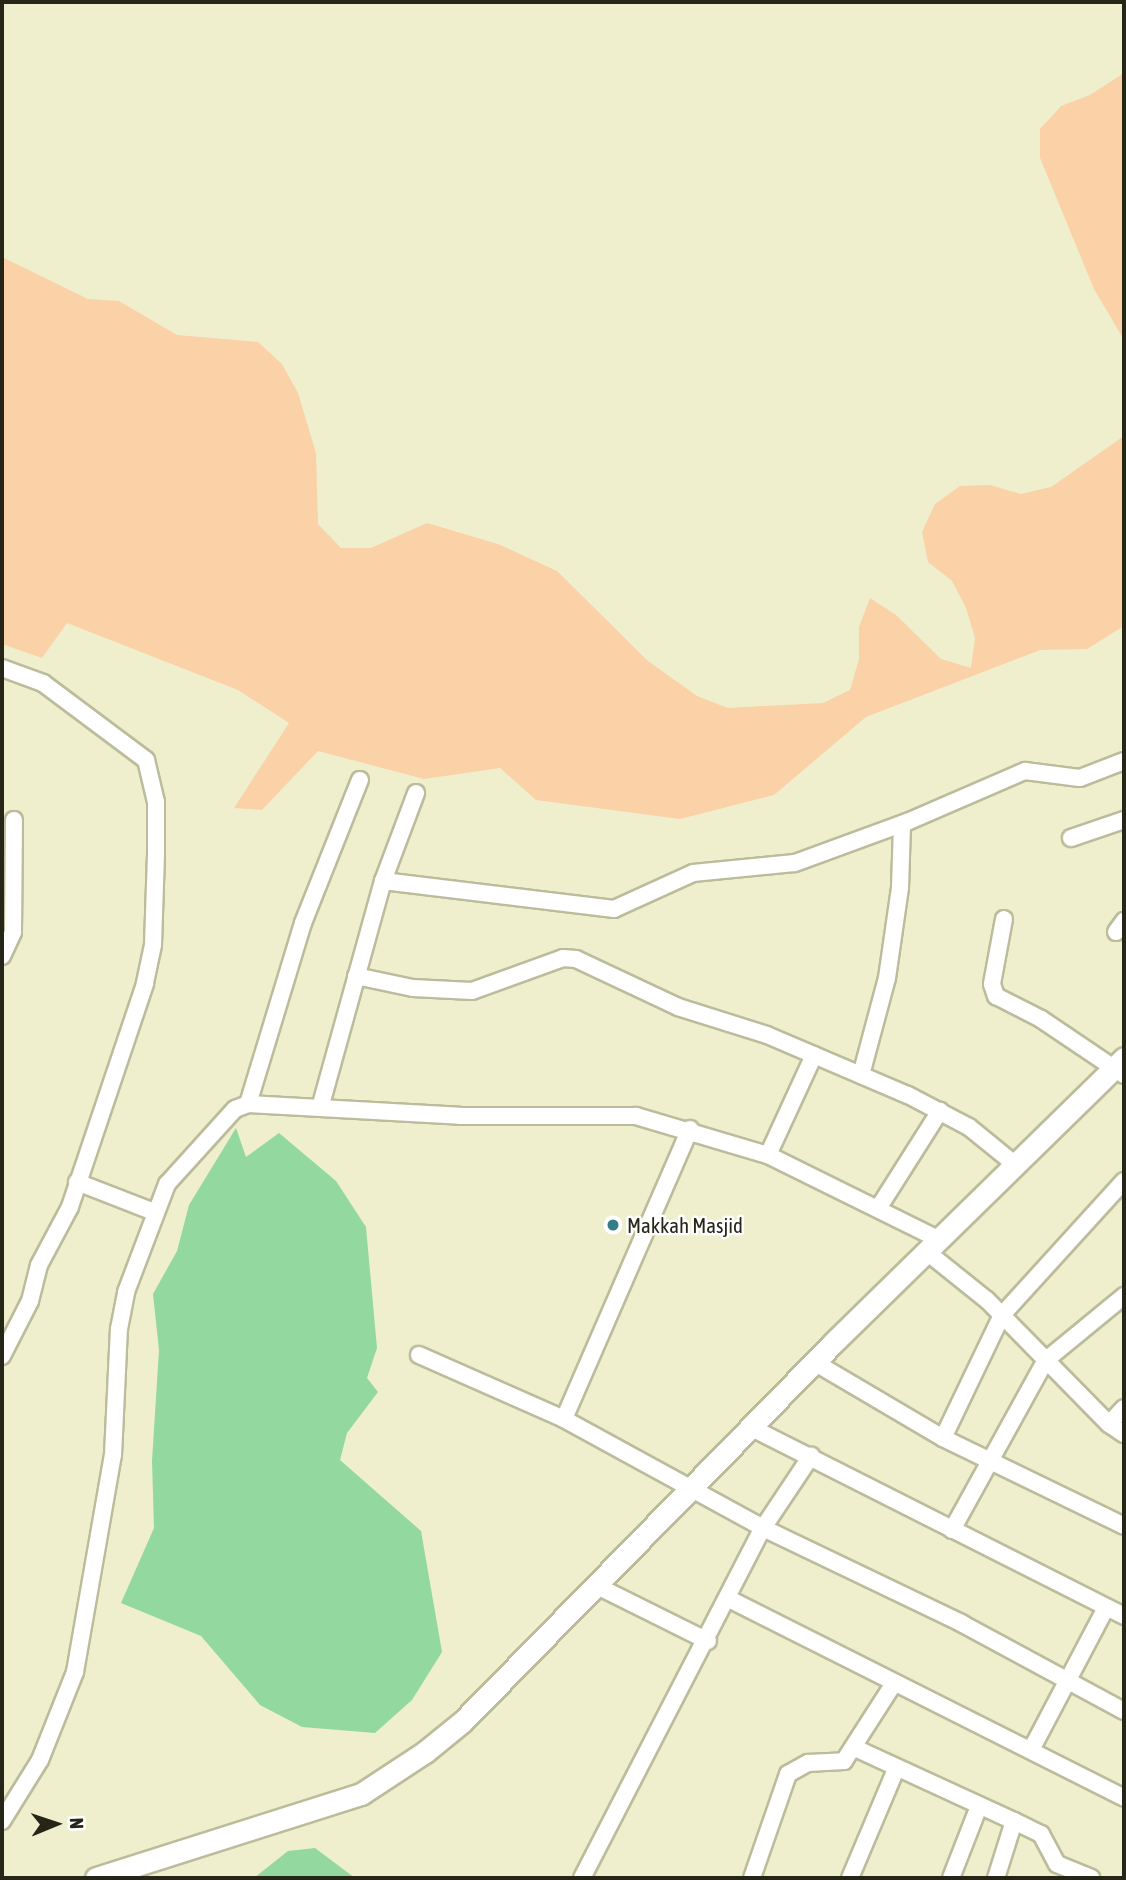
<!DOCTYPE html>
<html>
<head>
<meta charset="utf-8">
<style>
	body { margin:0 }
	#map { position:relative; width:1126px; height:1880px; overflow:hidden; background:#efefce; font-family:"Asap Condensed",sans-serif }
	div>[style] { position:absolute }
	.green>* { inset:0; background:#fbd1a8 }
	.water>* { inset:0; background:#93d89e }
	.roads { filter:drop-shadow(2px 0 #bcbc9c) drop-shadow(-2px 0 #bcbc9c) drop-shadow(0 2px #bcbc9c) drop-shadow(0 -2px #bcbc9c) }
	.minor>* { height:16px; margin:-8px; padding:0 8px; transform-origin:8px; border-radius:8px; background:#fff }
	.tertiary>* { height:21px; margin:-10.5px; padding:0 10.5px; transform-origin:10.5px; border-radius:10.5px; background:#fff }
	.dots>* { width:19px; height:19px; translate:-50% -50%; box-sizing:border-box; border:4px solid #fff; border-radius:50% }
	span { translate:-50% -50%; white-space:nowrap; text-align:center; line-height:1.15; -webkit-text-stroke:5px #fff; paint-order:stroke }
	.poi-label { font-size:21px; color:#252518 }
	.left { translate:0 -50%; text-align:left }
	.frame { position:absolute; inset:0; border:4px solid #252518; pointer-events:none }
	.north { position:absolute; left:21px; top:1789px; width:70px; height:70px; -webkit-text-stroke:5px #fff; paint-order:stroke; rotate:88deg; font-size:19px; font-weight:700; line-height:28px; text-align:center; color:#252518 }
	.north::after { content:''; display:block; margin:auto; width:24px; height:32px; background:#252518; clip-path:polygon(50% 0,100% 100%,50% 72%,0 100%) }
</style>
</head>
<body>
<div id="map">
	<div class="green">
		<i style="clip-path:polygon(1124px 73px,1124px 340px,1094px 289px,1040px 158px,1040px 129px,1061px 106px,1090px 95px)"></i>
		<i style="clip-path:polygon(2px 257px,88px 299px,119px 301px,177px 335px,258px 342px,282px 364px,298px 393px,316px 453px,318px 524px,341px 548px,371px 548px,427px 523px,498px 544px,557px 571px,648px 661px,697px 696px,728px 708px,823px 703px,850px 690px,859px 659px,859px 627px,870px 598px,896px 615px,941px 659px,971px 668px,975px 638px,966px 608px,952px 581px,928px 562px,922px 532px,935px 504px,960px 486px,990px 485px,1021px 494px,1051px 487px,1124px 436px,1124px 626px,1087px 649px,1040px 650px,866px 717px,774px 795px,680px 819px,536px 800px,500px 768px,424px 779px,318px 751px,262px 810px,234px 808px,289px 723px,238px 690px,67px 623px,42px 658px,2px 644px)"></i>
	</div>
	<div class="water">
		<i style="clip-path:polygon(236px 1128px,246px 1157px,279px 1133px,336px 1181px,366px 1227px,377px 1348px,367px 1378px,378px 1392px,347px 1433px,340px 1460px,421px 1531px,442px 1652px,412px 1700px,375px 1733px,302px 1727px,260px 1705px,201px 1636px,121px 1603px,154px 1528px,152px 1461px,159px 1350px,153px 1294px,177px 1251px,189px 1205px)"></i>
		<i style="clip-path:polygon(315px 1848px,355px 1878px,254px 1878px,288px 1851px)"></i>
	</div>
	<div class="roads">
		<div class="minor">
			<i style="left:2px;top:668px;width:44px;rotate:20.1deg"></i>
			<i style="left:43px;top:683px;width:129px;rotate:36.8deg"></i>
			<i style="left:146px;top:760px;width:43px;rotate:76.6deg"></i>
			<i style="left:156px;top:802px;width:52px;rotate:90deg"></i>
			<i style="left:156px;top:854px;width:91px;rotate:91.9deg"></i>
			<i style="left:153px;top:945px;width:40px;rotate:102deg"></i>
			<i style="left:145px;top:984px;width:235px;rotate:108.6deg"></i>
			<i style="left:70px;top:1207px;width:66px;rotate:118.1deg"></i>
			<i style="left:39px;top:1265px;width:37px;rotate:104deg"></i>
			<i style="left:30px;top:1301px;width:62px;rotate:117deg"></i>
			<i style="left:1071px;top:838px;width:56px;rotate:-18.8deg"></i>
			<i style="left:383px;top:881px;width:94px;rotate:-69.4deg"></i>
			<i style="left:1004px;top:919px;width:66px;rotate:100.5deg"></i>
			<i style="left:992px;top:984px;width:13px;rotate:72deg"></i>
			<i style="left:996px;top:996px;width:51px;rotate:27.1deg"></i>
			<i style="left:1041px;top:1019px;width:100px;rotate:34deg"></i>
			<i style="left:1116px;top:932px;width:14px;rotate:-54deg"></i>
			<i style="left:2px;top:956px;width:26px;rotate:-65deg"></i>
			<i style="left:13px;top:932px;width:112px;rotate:-89.5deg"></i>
			<i style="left:356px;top:976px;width:58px;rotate:11.9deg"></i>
			<i style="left:413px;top:988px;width:59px;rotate:2.9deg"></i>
			<i style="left:472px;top:991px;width:97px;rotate:-19.9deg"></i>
			<i style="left:563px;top:958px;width:13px;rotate:4deg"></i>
			<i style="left:576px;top:959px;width:113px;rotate:25.2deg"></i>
			<i style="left:678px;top:1007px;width:93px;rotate:17.5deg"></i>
			<i style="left:767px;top:1035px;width:153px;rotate:23.1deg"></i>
			<i style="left:908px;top:1095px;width:69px;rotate:27.7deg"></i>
			<i style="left:969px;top:1127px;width:62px;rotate:39.1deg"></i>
			<i style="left:861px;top:1075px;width:100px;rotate:-75deg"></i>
			<i style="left:887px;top:978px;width:91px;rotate:-81.8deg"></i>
			<i style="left:900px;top:888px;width:64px;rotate:-88.2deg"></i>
			<i style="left:248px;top:1104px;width:189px;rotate:-73.1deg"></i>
			<i style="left:303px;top:923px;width:154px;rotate:-68.3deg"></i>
			<i style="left:320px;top:1108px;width:236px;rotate:-74.5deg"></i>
			<i style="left:383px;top:881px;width:233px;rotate:6.9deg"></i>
			<i style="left:614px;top:909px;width:87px;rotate:-24.5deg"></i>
			<i style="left:693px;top:873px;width:102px;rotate:-5.6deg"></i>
			<i style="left:795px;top:863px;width:119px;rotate:-20.1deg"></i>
			<i style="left:907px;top:822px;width:129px;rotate:-23.4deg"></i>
			<i style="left:1025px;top:771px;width:55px;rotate:7.3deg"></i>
			<i style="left:1080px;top:778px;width:47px;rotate:-21.1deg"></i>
			<i style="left:690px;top:1129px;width:316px;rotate:113.5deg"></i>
			<i style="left:564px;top:1419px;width:227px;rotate:28.7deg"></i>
			<i style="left:763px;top:1528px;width:220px;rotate:25.6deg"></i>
			<i style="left:961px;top:1623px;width:185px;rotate:28.4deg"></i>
			<i style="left:768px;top:1155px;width:110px;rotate:-65.3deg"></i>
			<i style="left:77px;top:1182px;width:83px;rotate:21.3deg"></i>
			<i style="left:879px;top:1207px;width:114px;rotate:-57.6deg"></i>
			<i style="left:927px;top:1252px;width:77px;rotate:38.7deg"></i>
			<i style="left:987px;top:1300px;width:174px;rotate:45.5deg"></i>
			<i style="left:1109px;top:1424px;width:22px;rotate:-47deg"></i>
			<i style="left:419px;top:1355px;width:158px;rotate:23.8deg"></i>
			<i style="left:814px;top:1362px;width:150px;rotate:30.5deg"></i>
			<i style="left:943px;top:1438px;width:136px;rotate:-64.4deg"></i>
			<i style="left:1002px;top:1315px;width:181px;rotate:-47.7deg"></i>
			<i style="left:1109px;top:1424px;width:18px;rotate:34deg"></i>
			<i style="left:750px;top:1427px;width:419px;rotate:26.8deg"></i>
			<i style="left:943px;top:1438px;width:201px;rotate:25.9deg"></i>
			<i style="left:952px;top:1530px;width:194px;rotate:-61.1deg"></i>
			<i style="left:1046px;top:1360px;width:101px;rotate:-39.4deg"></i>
			<i style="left:595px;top:1585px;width:126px;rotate:26.4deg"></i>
			<i style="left:729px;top:1599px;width:442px;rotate:26.7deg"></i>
			<i style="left:855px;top:1748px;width:175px;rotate:24.7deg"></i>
			<i style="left:1014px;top:1821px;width:60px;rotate:107.5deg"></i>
			<i style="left:1031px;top:1750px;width:161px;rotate:-62.2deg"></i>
			<i style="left:2px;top:1821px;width:72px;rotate:-58.1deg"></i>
			<i style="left:40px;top:1760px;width:95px;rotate:-68.3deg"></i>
			<i style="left:75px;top:1672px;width:220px;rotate:-80.1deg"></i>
			<i style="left:113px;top:1455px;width:126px;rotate:-87.3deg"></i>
			<i style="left:119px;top:1329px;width:38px;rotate:-79deg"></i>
			<i style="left:126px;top:1292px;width:116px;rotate:-69.2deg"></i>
			<i style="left:167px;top:1184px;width:101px;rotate:-47.8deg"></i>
			<i style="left:235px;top:1109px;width:14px;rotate:-21deg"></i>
			<i style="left:248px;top:1104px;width:212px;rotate:3.2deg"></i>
			<i style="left:460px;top:1116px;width:176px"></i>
			<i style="left:636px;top:1116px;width:138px;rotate:16.5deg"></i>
			<i style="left:768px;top:1155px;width:192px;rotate:26.3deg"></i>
			<i style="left:1014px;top:1821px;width:30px;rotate:26deg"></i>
			<i style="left:1041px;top:1834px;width:34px;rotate:62deg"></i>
			<i style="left:1057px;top:1864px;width:37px;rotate:22deg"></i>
			<i style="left:582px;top:1878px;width:394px;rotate:-62.7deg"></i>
			<i style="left:763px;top:1528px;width:87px;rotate:-56.3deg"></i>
			<i style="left:752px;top:1878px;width:110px;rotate:-70.9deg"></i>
			<i style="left:788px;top:1774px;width:23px;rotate:-29deg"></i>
			<i style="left:808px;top:1763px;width:36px;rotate:-3deg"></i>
			<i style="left:844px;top:1761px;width:93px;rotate:-57.3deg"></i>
			<i style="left:850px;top:1878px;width:118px;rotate:-67.1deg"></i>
			<i style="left:951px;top:1878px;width:77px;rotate:-68.7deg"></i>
		</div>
		<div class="tertiary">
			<i style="left:96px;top:1878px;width:278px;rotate:-17.6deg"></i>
			<i style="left:361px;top:1794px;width:77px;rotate:-33.3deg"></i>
			<i style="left:425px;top:1752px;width:49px;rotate:-39.2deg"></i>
			<i style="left:463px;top:1721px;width:529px;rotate:-45.61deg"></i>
			<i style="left:833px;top:1343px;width:407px;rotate:-44.4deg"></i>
		</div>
	</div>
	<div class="dots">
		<i style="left:613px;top:1225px;background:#357b88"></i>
	</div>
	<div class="poi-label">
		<span class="left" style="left:627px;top:1225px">Makkah Masjid</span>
	</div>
	<div class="frame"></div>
	<div class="north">N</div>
</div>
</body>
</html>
